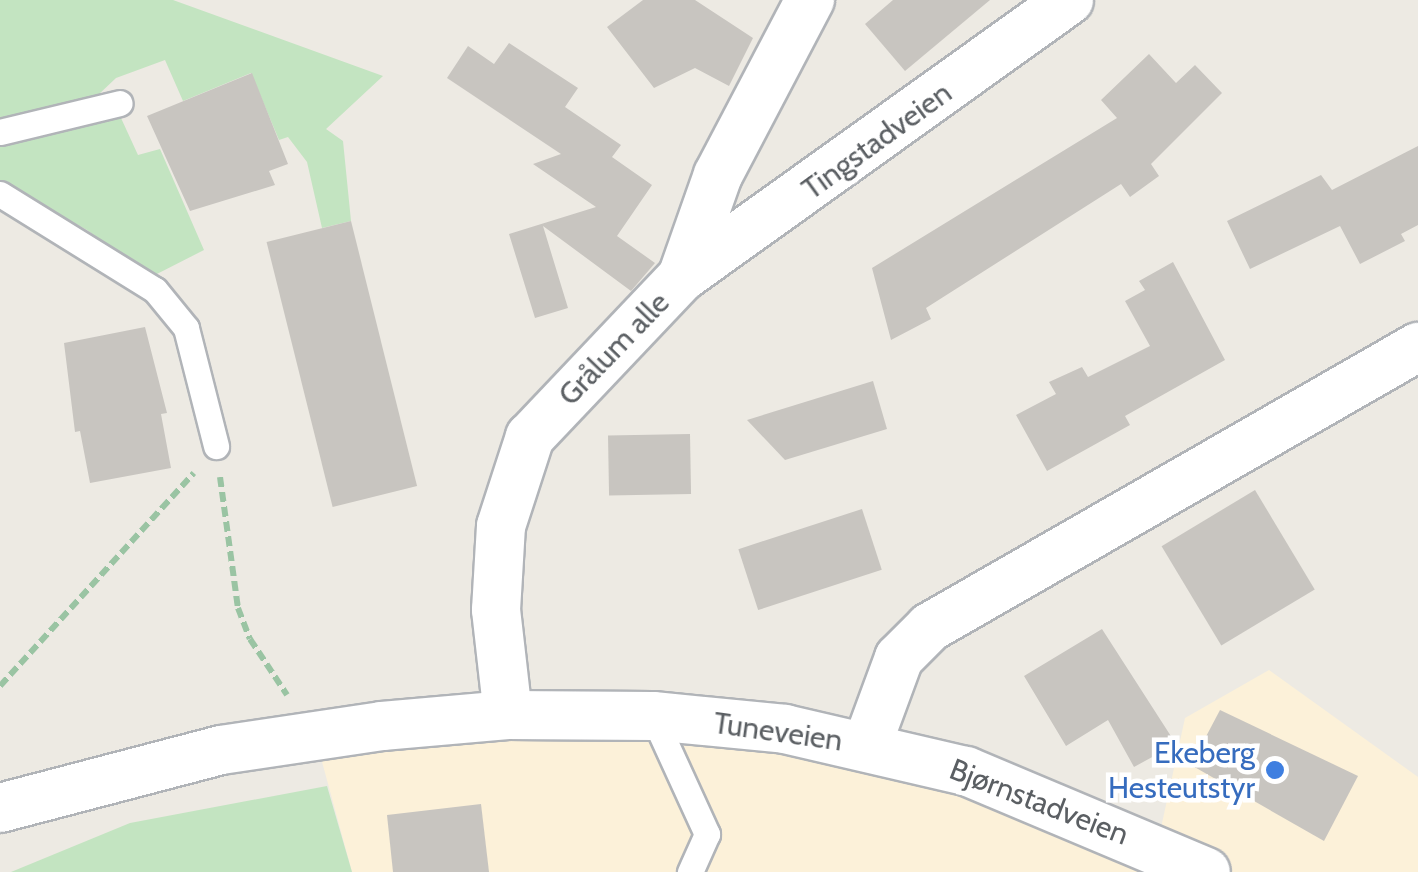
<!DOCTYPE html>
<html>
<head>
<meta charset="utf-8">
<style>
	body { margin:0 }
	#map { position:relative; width:1418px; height:872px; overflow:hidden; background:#edeae3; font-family:Cabin,sans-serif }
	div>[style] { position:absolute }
	.commercial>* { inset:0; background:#fcf1d9 }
	.green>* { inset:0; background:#c3e4c1 }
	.building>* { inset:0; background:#c8c5c0; transform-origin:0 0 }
	.path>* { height:6px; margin-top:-3px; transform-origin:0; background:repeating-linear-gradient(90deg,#9ac4a3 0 10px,transparent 0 15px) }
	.roads { filter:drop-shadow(2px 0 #b1b4b8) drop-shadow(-2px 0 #b1b4b8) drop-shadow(0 2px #b1b4b8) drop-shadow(0 -2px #b1b4b8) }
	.lane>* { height:25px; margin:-12.5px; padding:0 12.5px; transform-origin:12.5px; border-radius:12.5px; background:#fff }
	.street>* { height:48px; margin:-24px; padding:0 24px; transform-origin:24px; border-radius:24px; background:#fff }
	.dots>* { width:28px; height:28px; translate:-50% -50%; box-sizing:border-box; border:5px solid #fff; border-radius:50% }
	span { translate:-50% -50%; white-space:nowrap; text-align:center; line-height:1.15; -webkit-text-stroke:9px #fff; paint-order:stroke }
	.street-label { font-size:30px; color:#5b5f63 }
	.shop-label { font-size:30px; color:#366cbe }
	.right { translate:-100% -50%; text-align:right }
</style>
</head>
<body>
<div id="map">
	<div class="commercial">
		<i style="clip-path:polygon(1269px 670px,1418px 777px,1418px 872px,352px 872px,315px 736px,508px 715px,867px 745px,1157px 846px,1185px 718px)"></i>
	</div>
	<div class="green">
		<i style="clip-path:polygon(0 0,173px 0,383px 76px,326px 129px,343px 141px,351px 221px,322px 228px,307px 162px,288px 137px,279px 140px,251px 73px,183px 101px,165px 60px,116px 78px,97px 96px,0 121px)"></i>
		<i style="clip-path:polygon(121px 118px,138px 155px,160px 149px,204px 250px,151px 277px,87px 230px,0 182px,0 145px)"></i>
		<i style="clip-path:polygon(327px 786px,352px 872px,11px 872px,130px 823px)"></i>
	</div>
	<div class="building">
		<i style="clip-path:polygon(643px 0,695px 0,753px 38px,729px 86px,695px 68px,654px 88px,607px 27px)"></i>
		<i style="clip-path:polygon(893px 0,990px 0,905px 71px,865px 24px)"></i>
		<i style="clip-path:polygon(509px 43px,578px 88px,565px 107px,621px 145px,612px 157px,652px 185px,617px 236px,655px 263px,631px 291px,543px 226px,568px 308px,535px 318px,509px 234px,596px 207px,533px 164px,561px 154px,447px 78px,468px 46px,494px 64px)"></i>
		<i style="clip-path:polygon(1149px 54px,1176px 83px,1195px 65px,1222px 93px,1151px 164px,1159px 176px,1130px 197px,1121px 184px,926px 308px,931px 319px,891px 340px,872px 268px,1117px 118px,1101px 100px)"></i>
		<i style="clip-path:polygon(252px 73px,288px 164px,269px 171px,275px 185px,190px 211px,147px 116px)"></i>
		<i style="clip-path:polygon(1418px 146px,1418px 225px,1401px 234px,1405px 241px,1360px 264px,1340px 226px,1250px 269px,1227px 221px,1321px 175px,1332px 190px)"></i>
		<i style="left:351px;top:221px;width:273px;height:87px;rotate:76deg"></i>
		<i style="clip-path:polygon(1173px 262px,1225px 360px,1125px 416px,1130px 425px,1047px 471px,1016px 415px,1056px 394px,1049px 382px,1082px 367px,1088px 377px,1150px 346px,1125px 301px,1145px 290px,1139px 281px)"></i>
		<i style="clip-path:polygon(145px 327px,167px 413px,161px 414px,171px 468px,90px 483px,80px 431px,75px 432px,64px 343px)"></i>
		<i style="clip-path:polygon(873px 381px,887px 429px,785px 460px,747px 420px)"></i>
		<i style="left:690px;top:434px;width:60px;height:82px;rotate:89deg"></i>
		<i style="left:1255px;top:490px;width:116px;height:109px;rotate:59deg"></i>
		<i style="left:862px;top:509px;width:64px;height:130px;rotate:72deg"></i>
		<i style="clip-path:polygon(1102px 629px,1176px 744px,1134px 767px,1108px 720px,1066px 746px,1024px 676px)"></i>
		<i style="clip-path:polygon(1220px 710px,1358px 776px,1324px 841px,1191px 765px)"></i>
		<i style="clip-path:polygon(481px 804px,489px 872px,393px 872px,387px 815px)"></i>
	</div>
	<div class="path">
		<i style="left:220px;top:477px;width:132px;rotate:82.2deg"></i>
		<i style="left:238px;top:608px;width:33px;rotate:69deg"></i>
		<i style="left:250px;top:639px;width:67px;rotate:56.5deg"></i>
		<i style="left:0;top:686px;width:288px;rotate:-47.7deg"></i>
	</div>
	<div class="roads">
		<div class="lane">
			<i style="left:0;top:132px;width:123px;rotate:-13.6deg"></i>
			<i style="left:0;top:194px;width:182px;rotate:31.8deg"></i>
			<i style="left:155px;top:290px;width:49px;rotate:50.8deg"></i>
			<i style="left:186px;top:328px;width:122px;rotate:75.7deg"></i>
			<i style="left:653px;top:716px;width:130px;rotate:65.4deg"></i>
			<i style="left:707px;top:834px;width:42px;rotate:114.1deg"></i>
		</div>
		<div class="street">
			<i style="left:682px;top:277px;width:476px;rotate:-35.6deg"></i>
			<i style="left:508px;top:715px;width:106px;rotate:-96.5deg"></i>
			<i style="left:496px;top:610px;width:84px;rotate:-86.6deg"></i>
			<i style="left:501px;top:526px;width:94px;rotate:-72deg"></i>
			<i style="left:530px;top:437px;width:221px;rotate:-46.5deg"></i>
			<i style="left:682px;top:277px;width:108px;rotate:-70.6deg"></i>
			<i style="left:718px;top:175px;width:198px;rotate:-62.3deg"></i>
			<i style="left:867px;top:745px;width:93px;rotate:-69.8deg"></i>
			<i style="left:899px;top:658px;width:44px;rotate:-45deg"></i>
			<i style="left:930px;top:627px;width:563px;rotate:-29.85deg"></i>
			<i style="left:0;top:808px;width:228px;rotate:-14.7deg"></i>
			<i style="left:221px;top:750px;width:163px;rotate:-8.5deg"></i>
			<i style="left:382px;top:726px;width:126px;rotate:-5deg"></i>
			<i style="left:508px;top:715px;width:145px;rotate:0.4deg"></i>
			<i style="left:653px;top:716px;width:133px;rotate:5.6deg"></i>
			<i style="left:785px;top:729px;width:186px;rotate:13.1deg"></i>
			<i style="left:966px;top:771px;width:260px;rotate:22.8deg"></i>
		</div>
	</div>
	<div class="dots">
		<i style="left:1275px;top:770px;background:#3f7fe0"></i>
	</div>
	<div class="street-label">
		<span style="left:877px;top:141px;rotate:-36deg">Tingstadveien</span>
		<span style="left:614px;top:349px;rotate:-46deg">Grålum alle</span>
		<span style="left:778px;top:732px;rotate:8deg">Tuneveien</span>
		<span style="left:1039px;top:802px;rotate:21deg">Bjørnstadveien</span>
	</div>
	<div class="shop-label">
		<span class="right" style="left:1255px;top:770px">Ekeberg<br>Hesteutstyr</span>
	</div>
</div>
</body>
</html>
